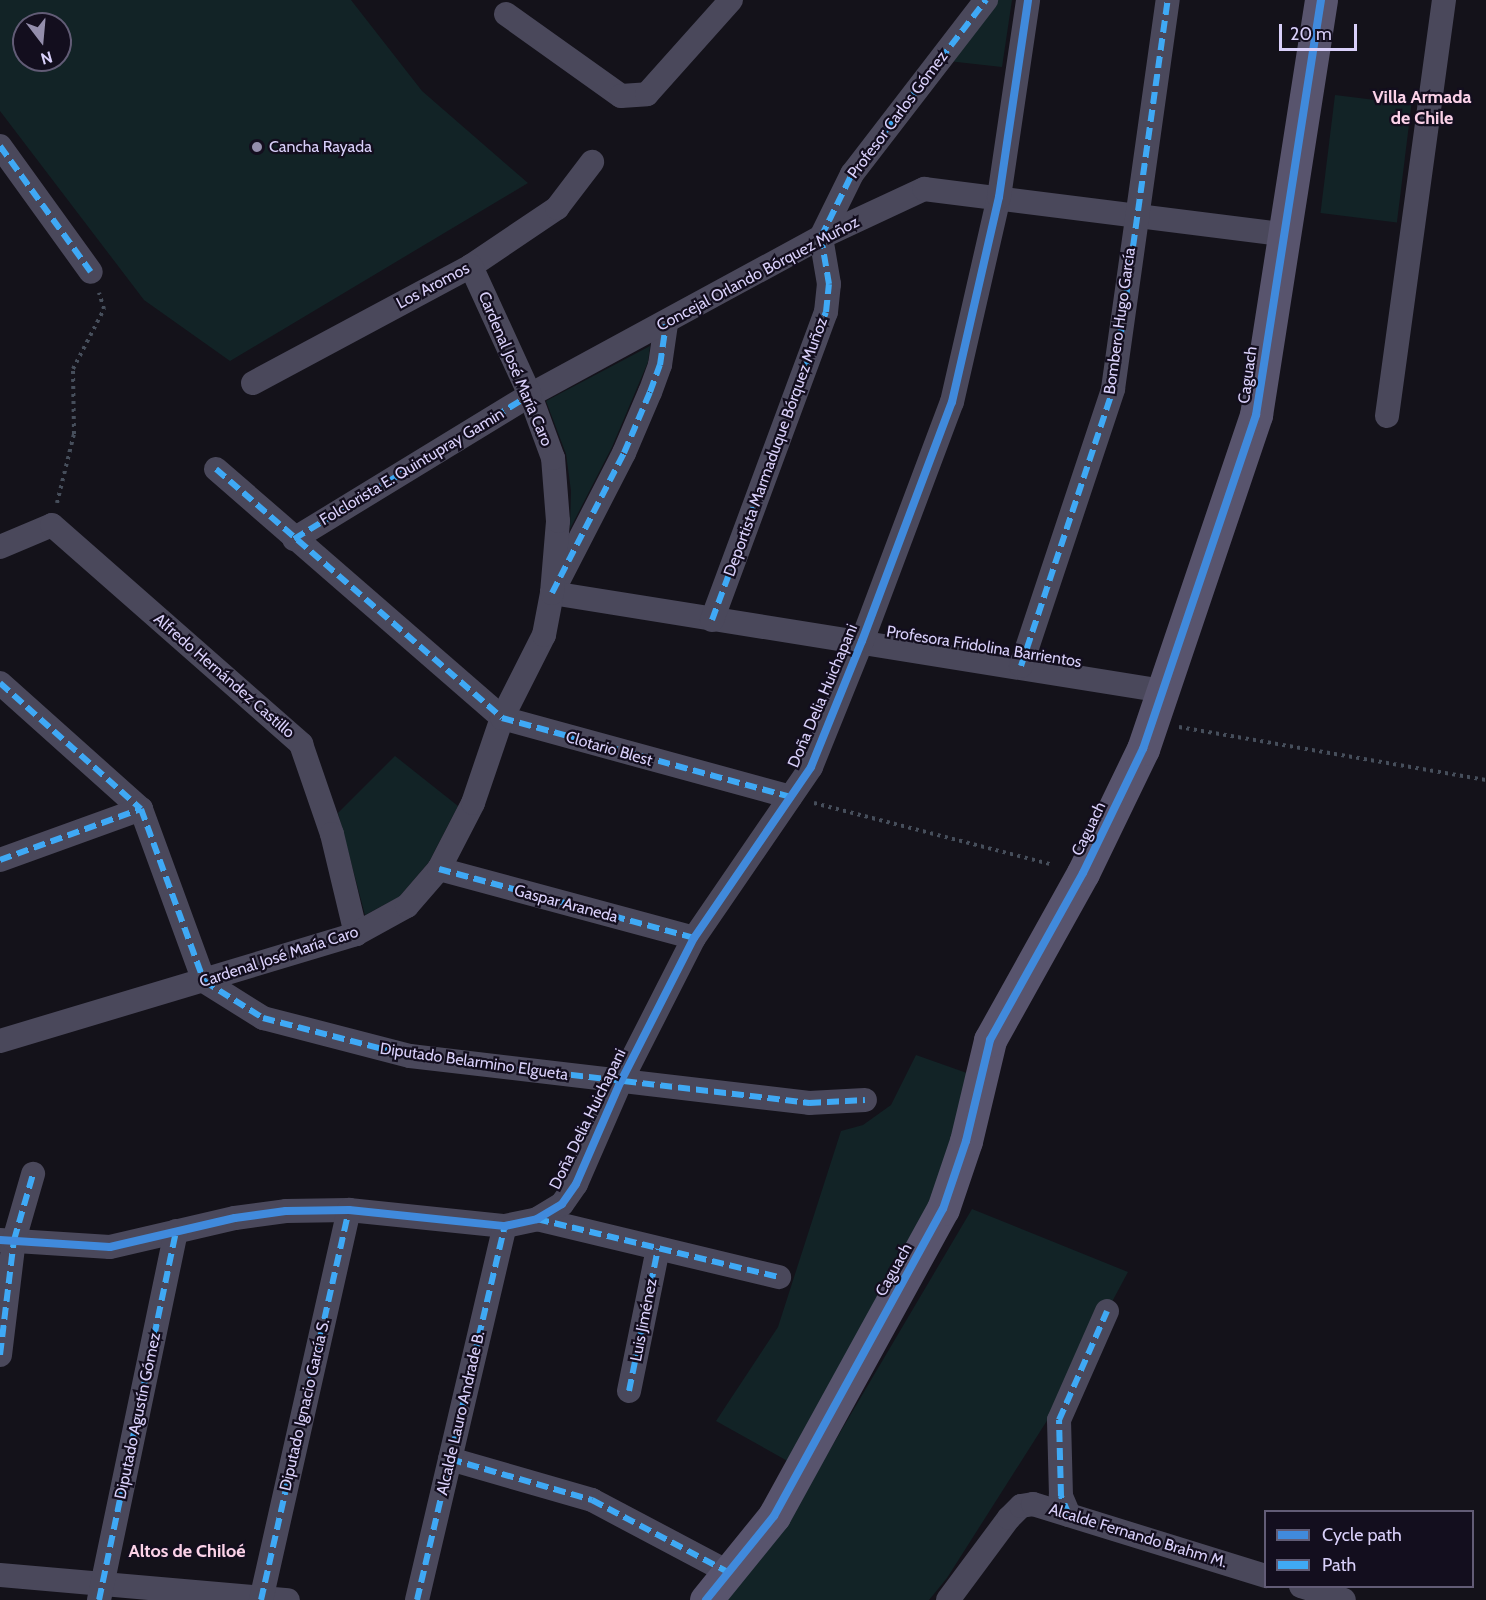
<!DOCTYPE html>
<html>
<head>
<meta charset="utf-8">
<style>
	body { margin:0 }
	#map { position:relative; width:1486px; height:1600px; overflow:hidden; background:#14121a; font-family:Cabin,sans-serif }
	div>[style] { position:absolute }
	.green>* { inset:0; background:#122326; transform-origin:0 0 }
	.path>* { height:4px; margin-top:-2px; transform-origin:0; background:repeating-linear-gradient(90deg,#464e5b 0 3px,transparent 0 7.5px) }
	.street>* { height:24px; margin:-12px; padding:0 12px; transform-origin:12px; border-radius:12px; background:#4a485b }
	.secondary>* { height:33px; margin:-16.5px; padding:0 16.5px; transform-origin:16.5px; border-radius:16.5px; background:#58546d }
	.quiet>* { height:6px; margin-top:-3px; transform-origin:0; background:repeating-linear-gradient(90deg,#3fa9f5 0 12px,transparent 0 18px) }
	.cycleway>* { height:8px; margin:-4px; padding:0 4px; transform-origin:4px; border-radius:4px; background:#408adc }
	.dots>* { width:16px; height:16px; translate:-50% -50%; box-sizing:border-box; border:3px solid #130e1e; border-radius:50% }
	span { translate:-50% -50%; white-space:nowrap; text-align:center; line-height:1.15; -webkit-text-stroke:4.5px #130e1e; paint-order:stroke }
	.street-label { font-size:16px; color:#d9d0fa }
	.poi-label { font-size:16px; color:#d9d0fa }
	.left { translate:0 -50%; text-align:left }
	.neighbourhood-label { font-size:18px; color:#fbd2e8; font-weight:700 }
	.legend { position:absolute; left:1264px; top:1510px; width:210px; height:78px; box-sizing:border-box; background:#130e1e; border:2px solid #625c76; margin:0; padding:8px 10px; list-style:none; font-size:18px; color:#d9d0fa }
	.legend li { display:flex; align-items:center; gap:12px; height:30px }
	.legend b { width:30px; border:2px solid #625c76 }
	.north { position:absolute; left:12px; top:12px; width:60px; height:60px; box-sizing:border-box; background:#130e1e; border:2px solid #625c76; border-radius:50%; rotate:164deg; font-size:16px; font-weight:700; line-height:24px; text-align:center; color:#d9d0fa }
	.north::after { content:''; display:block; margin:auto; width:21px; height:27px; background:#948eac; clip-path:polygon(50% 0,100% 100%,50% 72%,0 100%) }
	.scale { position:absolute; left:1279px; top:24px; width:78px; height:27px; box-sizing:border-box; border:3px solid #d9d0fa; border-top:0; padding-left:8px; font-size:18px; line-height:21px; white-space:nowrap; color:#d9d0fa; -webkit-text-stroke:4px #130e1e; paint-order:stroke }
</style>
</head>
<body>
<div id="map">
	<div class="green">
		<i style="clip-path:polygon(evenodd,0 0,351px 0,422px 91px,528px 183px,230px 361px,144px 300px,0 111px,0 0,24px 24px,60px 24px,60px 60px,24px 60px,24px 24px)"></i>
		<i style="clip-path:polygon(994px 0,1012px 0,1002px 67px,948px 61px)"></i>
		<i style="left:1335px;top:95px;width:77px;height:119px;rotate:7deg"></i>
		<i style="clip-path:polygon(650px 346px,648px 362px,612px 447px,570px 529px,571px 491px,566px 454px,546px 401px)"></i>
		<i style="clip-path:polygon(395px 756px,458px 806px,429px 862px,399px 897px,365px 915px,338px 813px)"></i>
		<i style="clip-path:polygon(916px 1055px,981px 1078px,966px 1141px,800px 1468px,716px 1421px,778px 1327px,841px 1131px,863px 1125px,891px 1105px)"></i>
		<i style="clip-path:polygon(972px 1209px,1128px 1272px,1055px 1408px,947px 1578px,929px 1600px,725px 1600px,796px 1507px)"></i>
	</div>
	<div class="path">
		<i style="left:57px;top:503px;width:71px;rotate:-76.2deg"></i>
		<i style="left:74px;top:434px;width:65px;rotate:-90.9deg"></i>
		<i style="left:73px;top:369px;width:68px;rotate:-62.7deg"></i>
		<i style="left:104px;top:309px;width:17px;rotate:-107deg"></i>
		<i style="left:1179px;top:727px;width:312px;rotate:9.8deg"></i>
		<i style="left:814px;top:803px;width:247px;rotate:14.5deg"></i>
	</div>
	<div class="street">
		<i style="left:506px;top:14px;width:141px;rotate:35.5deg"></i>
		<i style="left:621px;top:96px;width:26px;rotate:-4deg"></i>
		<i style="left:647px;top:94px;width:126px;rotate:-48.2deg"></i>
		<i style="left:0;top:146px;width:155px;rotate:54.2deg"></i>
		<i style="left:666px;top:324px;width:41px;rotate:98.3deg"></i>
		<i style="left:660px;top:365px;width:29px;rotate:110deg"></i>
		<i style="left:650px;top:392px;width:66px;rotate:113.1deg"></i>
		<i style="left:624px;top:453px;width:157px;rotate:117.2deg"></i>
		<i style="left:552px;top:593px;width:619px;rotate:9.11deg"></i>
		<i style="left:253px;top:383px;width:247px;rotate:-28.2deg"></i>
		<i style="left:471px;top:266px;width:104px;rotate:-34deg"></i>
		<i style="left:557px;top:208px;width:58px;rotate:-52.7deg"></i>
		<i style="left:1387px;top:416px;width:420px;rotate:-82.2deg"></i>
		<i style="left:216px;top:469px;width:379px;rotate:41deg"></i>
		<i style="left:502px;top:718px;width:299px;rotate:15.3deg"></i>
		<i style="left:294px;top:539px;width:276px;rotate:-31.4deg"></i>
		<i style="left:530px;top:395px;width:331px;rotate:-28.5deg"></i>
		<i style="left:821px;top:237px;width:114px;rotate:-25deg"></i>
		<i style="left:924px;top:189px;width:361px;rotate:7.2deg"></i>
		<i style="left:0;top:547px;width:56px;rotate:-22.9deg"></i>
		<i style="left:52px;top:525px;width:332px;rotate:41.3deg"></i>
		<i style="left:301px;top:744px;width:95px;rotate:71deg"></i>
		<i style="left:332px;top:834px;width:103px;rotate:76.5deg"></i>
		<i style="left:712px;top:620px;width:328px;rotate:-69.7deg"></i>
		<i style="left:826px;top:312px;width:28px;rotate:-84deg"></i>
		<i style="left:829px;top:284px;width:48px;rotate:-99.7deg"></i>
		<i style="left:821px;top:237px;width:70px;rotate:-63.8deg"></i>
		<i style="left:852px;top:174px;width:220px;rotate:-52.4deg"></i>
		<i style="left:1021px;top:666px;width:292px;rotate:-71.6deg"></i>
		<i style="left:1113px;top:389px;width:393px;rotate:-82deg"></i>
		<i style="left:0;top:683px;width:189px;rotate:41.8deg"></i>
		<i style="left:141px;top:809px;width:183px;rotate:69.9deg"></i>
		<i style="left:204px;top:981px;width:70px;rotate:32.1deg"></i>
		<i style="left:263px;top:1018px;width:152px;rotate:14.5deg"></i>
		<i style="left:410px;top:1056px;width:402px;rotate:6.7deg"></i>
		<i style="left:809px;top:1103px;width:56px;rotate:-3.1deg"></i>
		<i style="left:0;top:860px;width:150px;rotate:-19.9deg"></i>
		<i style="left:439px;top:869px;width:264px;rotate:15.1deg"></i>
		<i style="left:0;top:1041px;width:372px;rotate:-16.7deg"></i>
		<i style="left:356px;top:934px;width:58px;rotate:-28.8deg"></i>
		<i style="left:407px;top:906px;width:49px;rotate:-49.1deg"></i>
		<i style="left:439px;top:869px;width:74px;rotate:-62.7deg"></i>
		<i style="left:473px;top:803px;width:90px;rotate:-71.2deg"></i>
		<i style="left:502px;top:718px;width:93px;rotate:-63.2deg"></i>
		<i style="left:544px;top:635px;width:43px;rotate:-79.2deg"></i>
		<i style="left:552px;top:593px;width:72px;rotate:-85.2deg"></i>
		<i style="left:558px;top:521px;width:63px;rotate:-94.5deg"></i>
		<i style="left:553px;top:458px;width:67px;rotate:-110.1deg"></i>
		<i style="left:530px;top:395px;width:142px;rotate:-114.6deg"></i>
		<i style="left:537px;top:1219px;width:249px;rotate:13.5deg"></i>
		<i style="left:0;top:1240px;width:110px;rotate:3.6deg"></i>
		<i style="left:110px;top:1247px;width:128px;rotate:-13.1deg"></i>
		<i style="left:235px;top:1218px;width:51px;rotate:-7.8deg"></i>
		<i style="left:286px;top:1211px;width:63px;rotate:-0.9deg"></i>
		<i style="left:349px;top:1210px;width:157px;rotate:5.9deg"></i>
		<i style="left:505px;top:1226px;width:33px;rotate:-12deg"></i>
		<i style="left:537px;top:1219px;width:29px;rotate:-31deg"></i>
		<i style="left:562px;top:1204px;width:24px;rotate:-55deg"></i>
		<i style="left:576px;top:1184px;width:110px;rotate:-66.5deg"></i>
		<i style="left:620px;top:1083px;width:163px;rotate:-63deg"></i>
		<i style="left:694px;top:938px;width:207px;rotate:-55.6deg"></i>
		<i style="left:811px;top:767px;width:136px;rotate:-68deg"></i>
		<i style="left:862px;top:641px;width:255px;rotate:-69.4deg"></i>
		<i style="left:952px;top:402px;width:210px;rotate:-77.1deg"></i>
		<i style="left:999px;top:197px;width:199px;rotate:-81.6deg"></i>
		<i style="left:0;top:1355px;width:116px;rotate:-83.1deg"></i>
		<i style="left:14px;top:1240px;width:69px;rotate:-73.9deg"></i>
		<i style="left:629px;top:1391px;width:145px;rotate:-78.5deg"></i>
		<i style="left:450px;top:1459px;width:148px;rotate:16.1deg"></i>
		<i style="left:592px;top:1500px;width:154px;rotate:27.9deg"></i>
		<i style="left:1069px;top:1515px;width:21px;rotate:-113deg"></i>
		<i style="left:1061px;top:1496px;width:76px;rotate:-91.5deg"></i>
		<i style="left:1059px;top:1420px;width:119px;rotate:-66.2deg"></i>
		<i style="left:0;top:1575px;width:289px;rotate:5deg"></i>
		<i style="left:1301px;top:1586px;width:45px;rotate:18deg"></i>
		<i style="left:99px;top:1600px;width:377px;rotate:-78.2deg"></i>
		<i style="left:261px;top:1600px;width:400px;rotate:-77.3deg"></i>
		<i style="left:417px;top:1600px;width:384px;rotate:-76.8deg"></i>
		<i style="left:948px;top:1600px;width:102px;rotate:-53.4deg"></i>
		<i style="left:1009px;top:1518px;width:17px;rotate:-45deg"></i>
		<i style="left:1021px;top:1506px;width:12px;rotate:-9deg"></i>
		<i style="left:1033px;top:1504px;width:244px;rotate:17.2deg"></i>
	</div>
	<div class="secondary">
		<i style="left:706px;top:1600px;width:108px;rotate:-51deg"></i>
		<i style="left:774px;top:1516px;width:350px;rotate:-61.2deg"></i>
		<i style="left:943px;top:1209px;width:72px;rotate:-71.3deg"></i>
		<i style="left:966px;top:1141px;width:104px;rotate:-76.6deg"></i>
		<i style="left:990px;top:1040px;width:191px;rotate:-60.9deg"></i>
		<i style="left:1083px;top:873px;width:138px;rotate:-64.2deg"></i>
		<i style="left:1143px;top:749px;width:353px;rotate:-71.3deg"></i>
		<i style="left:1256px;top:415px;width:420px;rotate:-81.1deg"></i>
	</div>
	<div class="quiet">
		<i style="left:0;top:146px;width:155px;rotate:54.2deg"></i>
		<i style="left:216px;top:469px;width:379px;rotate:41deg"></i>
		<i style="left:502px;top:718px;width:299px;rotate:15.3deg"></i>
		<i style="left:294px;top:539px;width:276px;rotate:-31.4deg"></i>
		<i style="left:552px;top:593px;width:157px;rotate:-62.8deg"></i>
		<i style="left:624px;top:453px;width:66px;rotate:-66.9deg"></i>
		<i style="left:650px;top:392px;width:29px;rotate:-70deg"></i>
		<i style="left:660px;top:365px;width:41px;rotate:-81.7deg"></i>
		<i style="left:712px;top:620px;width:328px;rotate:-69.7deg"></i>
		<i style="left:826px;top:312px;width:28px;rotate:-84deg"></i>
		<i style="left:829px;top:284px;width:48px;rotate:-99.7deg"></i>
		<i style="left:821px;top:237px;width:70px;rotate:-63.8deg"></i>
		<i style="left:852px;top:174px;width:220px;rotate:-52.4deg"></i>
		<i style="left:1021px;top:666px;width:292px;rotate:-71.6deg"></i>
		<i style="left:1113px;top:389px;width:393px;rotate:-82deg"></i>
		<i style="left:0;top:683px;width:189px;rotate:41.8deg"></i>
		<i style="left:141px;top:809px;width:183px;rotate:69.9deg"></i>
		<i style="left:204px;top:981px;width:70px;rotate:32.1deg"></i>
		<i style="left:263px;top:1018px;width:152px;rotate:14.5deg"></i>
		<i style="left:410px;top:1056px;width:402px;rotate:6.7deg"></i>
		<i style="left:809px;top:1103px;width:56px;rotate:-3.1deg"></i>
		<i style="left:0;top:860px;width:150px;rotate:-19.9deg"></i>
		<i style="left:439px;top:869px;width:264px;rotate:15.1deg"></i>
		<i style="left:537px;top:1219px;width:249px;rotate:13.5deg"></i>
		<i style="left:0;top:1355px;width:116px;rotate:-83.1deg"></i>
		<i style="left:14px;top:1240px;width:69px;rotate:-73.9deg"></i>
		<i style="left:629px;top:1391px;width:145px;rotate:-78.5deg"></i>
		<i style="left:450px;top:1459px;width:148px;rotate:16.1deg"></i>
		<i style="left:592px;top:1500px;width:154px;rotate:27.9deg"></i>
		<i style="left:1069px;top:1515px;width:21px;rotate:-113deg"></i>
		<i style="left:1061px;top:1496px;width:76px;rotate:-91.5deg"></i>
		<i style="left:1059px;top:1420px;width:119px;rotate:-66.2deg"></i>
		<i style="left:99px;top:1600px;width:377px;rotate:-78.2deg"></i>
		<i style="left:261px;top:1600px;width:400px;rotate:-77.3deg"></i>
		<i style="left:417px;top:1600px;width:384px;rotate:-76.8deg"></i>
	</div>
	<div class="cycleway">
		<i style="left:0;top:1240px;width:110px;rotate:3.6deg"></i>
		<i style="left:110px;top:1247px;width:128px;rotate:-13.1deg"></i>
		<i style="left:235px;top:1218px;width:51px;rotate:-7.8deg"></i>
		<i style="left:286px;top:1211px;width:63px;rotate:-0.9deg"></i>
		<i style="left:349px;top:1210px;width:157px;rotate:5.9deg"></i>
		<i style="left:505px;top:1226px;width:33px;rotate:-12deg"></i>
		<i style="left:537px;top:1219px;width:29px;rotate:-31deg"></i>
		<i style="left:562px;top:1204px;width:24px;rotate:-55deg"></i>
		<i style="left:576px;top:1184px;width:110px;rotate:-66.5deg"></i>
		<i style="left:620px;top:1083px;width:163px;rotate:-63deg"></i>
		<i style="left:694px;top:938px;width:207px;rotate:-55.6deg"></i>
		<i style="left:811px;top:767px;width:136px;rotate:-68deg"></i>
		<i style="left:862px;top:641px;width:255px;rotate:-69.4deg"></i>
		<i style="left:952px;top:402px;width:210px;rotate:-77.1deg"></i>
		<i style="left:999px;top:197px;width:199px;rotate:-81.6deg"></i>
		<i style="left:706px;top:1600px;width:108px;rotate:-51deg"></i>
		<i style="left:774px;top:1516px;width:350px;rotate:-61.2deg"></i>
		<i style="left:943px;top:1209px;width:72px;rotate:-71.3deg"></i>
		<i style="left:966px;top:1141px;width:104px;rotate:-76.6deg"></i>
		<i style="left:990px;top:1040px;width:191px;rotate:-60.9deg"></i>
		<i style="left:1083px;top:873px;width:138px;rotate:-64.2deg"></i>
		<i style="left:1143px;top:749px;width:353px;rotate:-71.3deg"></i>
		<i style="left:1256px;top:415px;width:420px;rotate:-81.1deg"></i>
	</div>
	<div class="dots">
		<i style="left:257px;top:147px;background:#948eac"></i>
	</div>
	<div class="street-label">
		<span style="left:898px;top:115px;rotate:-53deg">Profesor Carlos Gómez</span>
		<span style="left:758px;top:274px;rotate:-28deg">Concejal Orlando Bórquez Muñoz</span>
		<span style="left:433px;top:286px;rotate:-28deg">Los Aromos</span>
		<span style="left:1120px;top:321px;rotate:-82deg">Bombero Hugo García</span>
		<span style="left:515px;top:369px;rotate:67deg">Cardenal José María Caro</span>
		<span style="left:1248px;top:375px;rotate:-82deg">Caguach</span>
		<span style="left:776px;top:447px;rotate:-70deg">Deportista Marmaduque Bórquez Muñoz</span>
		<span style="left:412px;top:467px;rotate:-31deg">Folclorista E. Quintupray Gamin</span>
		<span style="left:984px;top:647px;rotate:9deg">Profesora Fridolina Barrientos</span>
		<span style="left:224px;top:676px;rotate:41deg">Alfredo Hernández Castillo</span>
		<span style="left:823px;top:696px;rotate:-67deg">Doña Delia Huichapani</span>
		<span style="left:609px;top:749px;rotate:16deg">Clotario Blest</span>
		<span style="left:1089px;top:829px;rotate:-64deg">Caguach</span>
		<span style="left:566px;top:904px;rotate:15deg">Gaspar Araneda</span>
		<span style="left:279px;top:957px;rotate:-18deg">Cardenal José María Caro</span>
		<span style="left:474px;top:1062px;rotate:8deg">Diputado Belarmino Elgueta</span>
		<span style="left:588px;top:1119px;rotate:-64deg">Doña Delia Huichapani</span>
		<span style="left:894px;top:1270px;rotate:-61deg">Caguach</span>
		<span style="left:644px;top:1320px;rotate:-79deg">Luis Jiménez</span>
		<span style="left:305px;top:1405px;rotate:-77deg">Diputado Ignacio García S.</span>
		<span style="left:461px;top:1413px;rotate:-77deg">Alcalde Lauro Andrade B.</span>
		<span style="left:138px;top:1416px;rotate:-78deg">Diputado Agustín Gómez</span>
		<span style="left:1138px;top:1536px;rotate:17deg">Alcalde Fernando Brahm M.</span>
	</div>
	<div class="poi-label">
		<span class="left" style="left:269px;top:147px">Cancha Rayada</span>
	</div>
	<div class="neighbourhood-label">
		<span style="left:1422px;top:108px">Villa Armada<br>de Chile</span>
		<span style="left:187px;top:1551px">Altos de Chiloé</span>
	</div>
	<ul class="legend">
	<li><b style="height:8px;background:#408adc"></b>Cycle path</li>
	<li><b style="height:8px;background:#3fa9f5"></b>Path</li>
	</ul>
	<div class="north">N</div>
	<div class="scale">20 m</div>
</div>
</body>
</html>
